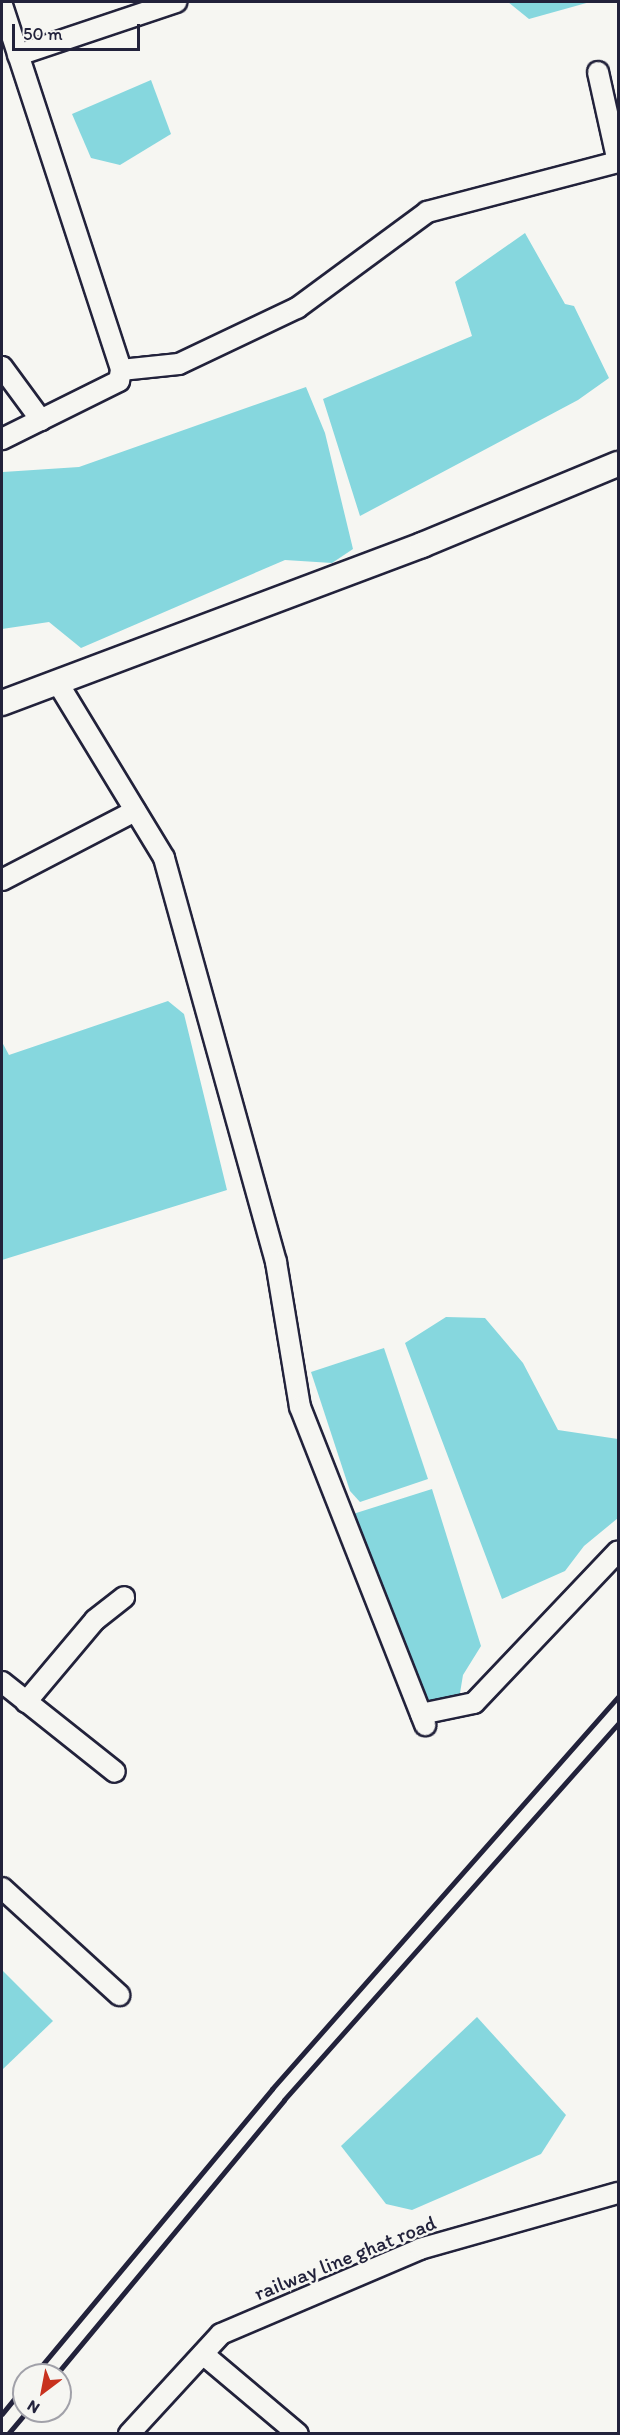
<!DOCTYPE html>
<html>
<head>
<meta charset="utf-8">
<style>
	body { margin:0 }
	#map { position:relative; width:620px; height:2435px; overflow:hidden; background:#f6f6f2; font-family:Itim,sans-serif }
	div>[style] { position:absolute }
	.water>* { inset:0; background:#86d7de }
	.roads { filter:drop-shadow(2px 0 #22223b) drop-shadow(-2px 0 #22223b) drop-shadow(0 2px #22223b) drop-shadow(0 -2px #22223b) }
	.minor>* { height:20px; margin:-10px; padding:0 10px; transform-origin:10px; border-radius:10px; background:#f6f6f2 }
	.tertiary>* { height:24px; margin:-12px; padding:0 12px; transform-origin:12px; border-radius:12px; background:#f6f6f2 }
	.rail>* { height:4.5px; margin:-2.25px; padding:0 2.25px; transform-origin:2.25px; border-radius:2.25px; background:#22223b }
	span { translate:-50% -50%; white-space:nowrap; text-align:center; line-height:1.15; -webkit-text-stroke:5px #f6f6f2; paint-order:stroke }
	.street-label { font-size:21px; color:#22223b }
	.frame { position:absolute; inset:0; border:3px solid #22223b; pointer-events:none }
	.north { position:absolute; left:12px; top:2363px; width:60px; height:60px; box-sizing:border-box; background:#f6f6f2; border:2px solid #a1a1a9; border-radius:50%; rotate:212deg; font-size:16px; font-weight:700; line-height:24px; text-align:center; color:#22223b }
	.north::after { content:''; display:block; margin:auto; width:21px; height:27px; background:#c8321e; clip-path:polygon(50% 0,100% 100%,50% 72%,0 100%) }
	.scale { position:absolute; left:12px; top:24px; width:128px; height:27px; box-sizing:border-box; border:3px solid #22223b; border-top:0; padding-left:8px; font-size:18px; line-height:21px; white-space:nowrap; color:#22223b; -webkit-text-stroke:4px #f6f6f2; paint-order:stroke }
</style>
</head>
<body>
<div id="map">
	<div class="water">
		<i style="clip-path:polygon(508px 2px,590px 2px,529px 19px)"></i>
		<i style="clip-path:polygon(151px 80px,171px 134px,120px 165px,91px 158px,72px 114px)"></i>
		<i style="clip-path:polygon(525px 233px,565px 304px,574px 306px,609px 378px,578px 400px,360px 516px,323px 399px,472px 336px,455px 282px)"></i>
		<i style="clip-path:polygon(306px 387px,325px 433px,353px 549px,332px 563px,285px 560px,81px 648px,49px 622px,2px 629px,3px 472px,79px 467px)"></i>
		<i style="clip-path:polygon(168px 1001px,184px 1014px,227px 1190px,2px 1260px,2px 1042px,9px 1055px)"></i>
		<i style="clip-path:polygon(446px 1317px,485px 1318px,523px 1363px,558px 1430px,618px 1439px,618px 1518px,584px 1546px,565px 1571px,502px 1599px,405px 1343px)"></i>
		<i style="clip-path:polygon(384px 1348px,428px 1479px,360px 1502px,350px 1491px,311px 1372px)"></i>
		<i style="clip-path:polygon(432px 1489px,481px 1646px,463px 1675px,459px 1699px,428px 1704px,353px 1514px)"></i>
		<i style="clip-path:polygon(2px 1970px,53px 2021px,2px 2070px)"></i>
		<i style="clip-path:polygon(477px 2017px,566px 2115px,541px 2154px,412px 2210px,386px 2204px,341px 2146px)"></i>
	</div>
	<div class="roads">
		<div class="minor">
			<i style="left:2px;top:5px;width:384px;rotate:71.9deg"></i>
			<i style="left:121px;top:370px;width:11px;rotate:100deg"></i>
			<i style="left:119px;top:381px;width:131px;rotate:153.6deg"></i>
			<i style="left:18px;top:55px;width:167px;rotate:-18.5deg"></i>
			<i style="left:598px;top:72px;width:92px;rotate:77.5deg"></i>
			<i style="left:2px;top:367px;width:66px;rotate:53.7deg"></i>
			<i style="left:121px;top:370px;width:58px;rotate:-5.9deg"></i>
			<i style="left:179px;top:364px;width:131px;rotate:-25.4deg"></i>
			<i style="left:297px;top:308px;width:162px;rotate:-36.4deg"></i>
			<i style="left:427px;top:212px;width:197px;rotate:-14.7deg"></i>
			<i style="left:59px;top:685px;width:202px;rotate:58.7deg"></i>
			<i style="left:164px;top:858px;width:419px;rotate:74.5deg"></i>
			<i style="left:276px;top:1262px;width:147px;rotate:80.6deg"></i>
			<i style="left:300px;top:1407px;width:342px;rotate:68.5deg"></i>
			<i style="left:2px;top:880px;width:150px;rotate:-27.4deg"></i>
			<i style="left:2px;top:1682px;width:144px;rotate:38.5deg"></i>
			<i style="left:26px;top:1702px;width:107px;rotate:-49.9deg"></i>
			<i style="left:95px;top:1620px;width:37px;rotate:-38deg"></i>
			<i style="left:421px;top:1714px;width:54px;rotate:-11.7deg"></i>
			<i style="left:474px;top:1703px;width:209px;rotate:-46.5deg"></i>
			<i style="left:2px;top:1888px;width:159px;rotate:42.4deg"></i>
			<i style="left:203px;top:2354px;width:124px;rotate:40.1deg"></i>
			<i style="left:129px;top:2434px;width:136px;rotate:-47.4deg"></i>
			<i style="left:221px;top:2334px;width:216px;rotate:-23.1deg"></i>
			<i style="left:420px;top:2249px;width:206px;rotate:-15.8deg"></i>
		</div>
		<div class="tertiary">
			<i style="left:2px;top:703px;width:449px;rotate:-20.6deg"></i>
			<i style="left:422px;top:545px;width:212px;rotate:-22.5deg"></i>
		</div>
	</div>
	<div class="rail">
		<i style="left:34px;top:2375px;width:372px;rotate:-50.2deg"></i>
		<i style="left:272px;top:2089px;width:523px;rotate:-48.57deg"></i>
		<i style="left:56px;top:2375px;width:357px;rotate:-50.3deg"></i>
		<i style="left:284px;top:2100px;width:503px;rotate:-48.39deg"></i>
		<i style="left:2px;top:2414px;width:35px;rotate:-51deg"></i>
		<i style="left:8px;top:2434px;width:30px;rotate:-50deg"></i>
	</div>
	<div class="street-label">
		<span style="left:345px;top:2258px;rotate:-22deg">railway line ghat road</span>
	</div>
	<div class="frame"></div>
	<div class="north">N</div>
	<div class="scale">50 m</div>
</div>
</body>
</html>
